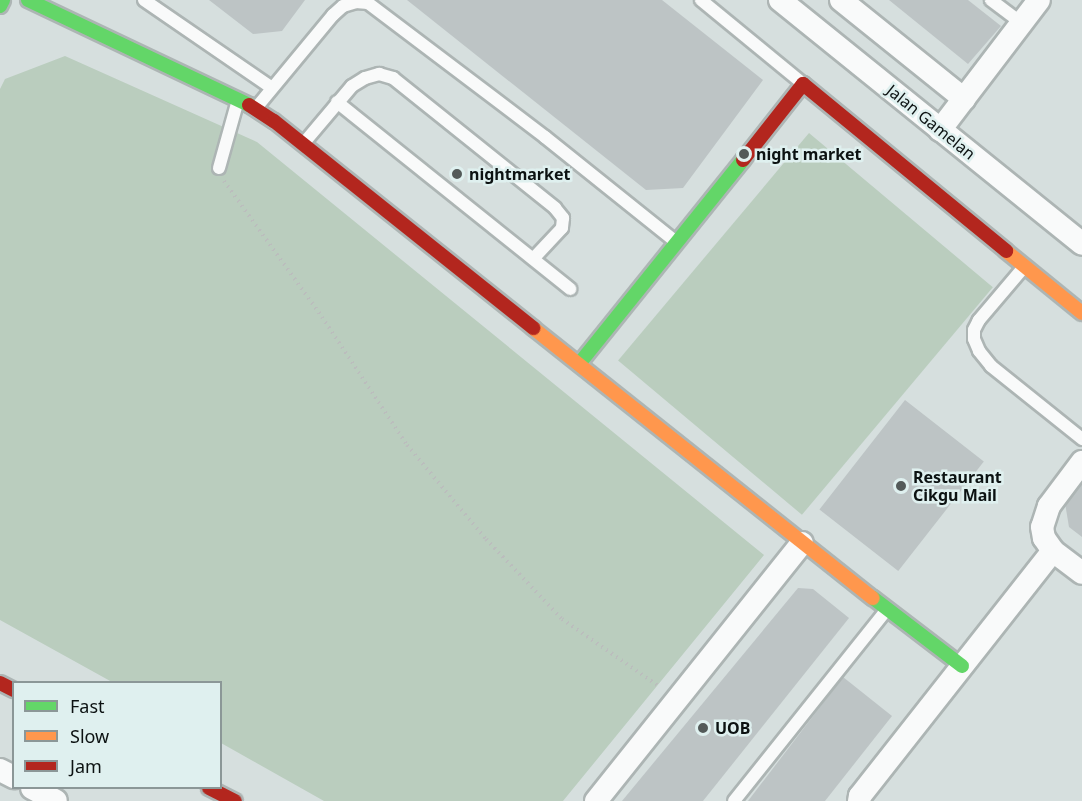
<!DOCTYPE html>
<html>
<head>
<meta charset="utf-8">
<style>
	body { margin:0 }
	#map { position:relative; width:1082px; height:801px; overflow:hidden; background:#d6dfde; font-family:"Noto Sans",sans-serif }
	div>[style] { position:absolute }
	.green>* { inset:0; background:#bacdbe; transform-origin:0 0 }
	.building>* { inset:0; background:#bdc4c5; transform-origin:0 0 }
	.path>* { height:4px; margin-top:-2px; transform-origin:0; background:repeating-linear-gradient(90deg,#bbbdbd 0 1.5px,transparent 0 6px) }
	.roads { filter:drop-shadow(2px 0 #adb5b4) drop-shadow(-2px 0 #adb5b4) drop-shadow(0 2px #adb5b4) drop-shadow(0 -2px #adb5b4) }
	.lane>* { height:12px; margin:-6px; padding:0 6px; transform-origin:6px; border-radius:6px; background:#f9fafa }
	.street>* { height:22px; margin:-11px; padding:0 11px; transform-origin:11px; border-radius:11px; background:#f9fafa }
	.fast>* { height:14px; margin:-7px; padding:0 7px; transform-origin:7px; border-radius:7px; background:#63d668 }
	.slow>* { height:14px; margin:-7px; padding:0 7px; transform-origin:7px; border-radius:7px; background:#ff974d }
	.jam>* { height:14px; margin:-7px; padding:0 7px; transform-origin:7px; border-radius:7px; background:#b3261e }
	.dots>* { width:16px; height:16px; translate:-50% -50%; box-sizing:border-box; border:3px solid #dff0ef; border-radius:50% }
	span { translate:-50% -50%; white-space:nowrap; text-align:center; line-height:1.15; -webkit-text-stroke:5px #dff0ef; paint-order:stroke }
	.street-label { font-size:16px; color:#0c1212 }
	.poi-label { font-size:16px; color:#0c1212; font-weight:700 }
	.left { translate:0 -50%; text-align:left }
	.legend { position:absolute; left:12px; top:681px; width:210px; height:108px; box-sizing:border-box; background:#dff0ef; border:2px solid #8b9797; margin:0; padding:8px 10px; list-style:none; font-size:18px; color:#0c1212 }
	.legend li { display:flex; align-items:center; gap:12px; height:30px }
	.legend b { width:30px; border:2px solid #8b9797 }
</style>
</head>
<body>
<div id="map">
	<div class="green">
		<i style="clip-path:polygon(65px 56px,257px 142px,764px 555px,563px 801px,324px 801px,221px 743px,220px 682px,112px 682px,0 620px,0 89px,5px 79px)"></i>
		<i style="left:809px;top:133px;width:240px;height:297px;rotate:40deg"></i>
	</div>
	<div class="building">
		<i style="clip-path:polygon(209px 0,305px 0,282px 31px,253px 34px)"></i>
		<i style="clip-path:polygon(407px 0,662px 0,763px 80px,683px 188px,646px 190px)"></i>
		<i style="clip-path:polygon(889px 0,968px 0,1001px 26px,968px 64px)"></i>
		<i style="left:905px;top:400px;width:100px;height:139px;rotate:38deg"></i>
		<i style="clip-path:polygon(1082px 482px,1082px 537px,1069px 527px,1065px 503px)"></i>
		<i style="clip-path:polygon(798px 588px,813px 589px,849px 618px,703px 801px,622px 801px)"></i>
		<i style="clip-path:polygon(843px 677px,892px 716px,825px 801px,748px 801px)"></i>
	</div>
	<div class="path">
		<i style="left:224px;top:181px;width:168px;rotate:54.2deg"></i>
		<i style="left:322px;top:317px;width:154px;rotate:56.4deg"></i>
		<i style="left:407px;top:445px;width:123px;rotate:50deg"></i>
		<i style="left:486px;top:539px;width:110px;rotate:46.5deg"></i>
		<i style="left:562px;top:619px;width:119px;rotate:34.8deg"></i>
	</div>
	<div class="roads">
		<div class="lane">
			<i style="left:144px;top:0;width:155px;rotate:34.5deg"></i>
			<i style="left:701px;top:0;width:131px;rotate:39.4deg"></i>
			<i style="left:991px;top:0;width:38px;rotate:37deg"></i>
			<i style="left:337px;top:102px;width:299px;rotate:38.7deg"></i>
			<i style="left:256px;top:108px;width:121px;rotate:-50.4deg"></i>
			<i style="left:333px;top:15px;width:13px;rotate:-42deg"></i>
			<i style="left:343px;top:6px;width:14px;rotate:-17deg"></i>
			<i style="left:356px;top:2px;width:12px;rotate:5deg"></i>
			<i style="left:368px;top:3px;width:222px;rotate:37.1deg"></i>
			<i style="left:545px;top:137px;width:166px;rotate:38.7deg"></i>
			<i style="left:303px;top:144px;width:76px;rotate:-49.8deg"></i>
			<i style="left:352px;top:86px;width:15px;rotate:-32deg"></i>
			<i style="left:365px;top:78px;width:15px;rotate:-16deg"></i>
			<i style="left:379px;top:74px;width:15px;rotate:16deg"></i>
			<i style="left:393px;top:78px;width:208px;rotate:38.7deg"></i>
			<i style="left:555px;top:208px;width:13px;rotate:51deg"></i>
			<i style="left:563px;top:218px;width:10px;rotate:96deg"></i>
			<i style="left:562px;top:228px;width:42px;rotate:133.1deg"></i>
			<i style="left:219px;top:168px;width:71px;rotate:-74.4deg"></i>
			<i style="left:1024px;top:267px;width:70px;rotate:130.3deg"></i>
			<i style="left:979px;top:320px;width:11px;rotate:117deg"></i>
			<i style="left:974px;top:330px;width:9px;rotate:90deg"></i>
			<i style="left:974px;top:339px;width:13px;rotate:67deg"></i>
			<i style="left:979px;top:351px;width:19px;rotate:51deg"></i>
			<i style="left:991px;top:366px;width:117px;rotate:38.7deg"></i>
			<i style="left:734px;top:801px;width:246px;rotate:-51.4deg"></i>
		</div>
		<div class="street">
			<i style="left:780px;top:0;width:388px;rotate:38.9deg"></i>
			<i style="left:841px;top:0;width:158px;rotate:38.8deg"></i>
			<i style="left:940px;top:130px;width:163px;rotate:-52.7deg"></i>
			<i style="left:1082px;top:462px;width:55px;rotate:126.9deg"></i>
			<i style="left:1049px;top:506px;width:22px;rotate:108deg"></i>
			<i style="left:1042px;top:527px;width:11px;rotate:80deg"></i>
			<i style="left:1044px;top:538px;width:16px;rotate:55deg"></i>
			<i style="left:1053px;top:551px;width:36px;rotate:37deg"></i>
			<i style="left:0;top:770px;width:16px;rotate:27deg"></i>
			<i style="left:32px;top:788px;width:27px;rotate:28deg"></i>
			<i style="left:596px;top:801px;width:330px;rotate:-51.4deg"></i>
			<i style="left:859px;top:801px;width:5px;rotate:-79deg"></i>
			<i style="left:860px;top:796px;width:312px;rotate:-51.8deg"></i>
		</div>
		<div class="fast">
			<i style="left:28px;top:0;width:245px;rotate:25.4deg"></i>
			<i style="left:0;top:6px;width:7px;rotate:-63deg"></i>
			<i style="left:579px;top:364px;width:262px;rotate:-51.2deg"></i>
			<i style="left:873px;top:598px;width:112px;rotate:37.4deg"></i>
		</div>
		<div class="slow">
			<i style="left:1006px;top:251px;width:98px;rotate:39.2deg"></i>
			<i style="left:533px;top:328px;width:434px;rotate:38.5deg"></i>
		</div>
		<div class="jam">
			<i style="left:249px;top:105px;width:30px;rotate:33deg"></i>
			<i style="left:274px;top:121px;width:332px;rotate:38.6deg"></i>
			<i style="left:743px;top:160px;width:97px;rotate:-51.7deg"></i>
			<i style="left:803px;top:84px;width:263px;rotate:39.4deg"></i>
			<i style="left:0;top:683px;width:16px;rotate:27deg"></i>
			<i style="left:209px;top:788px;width:29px;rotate:27deg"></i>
		</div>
	</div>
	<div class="dots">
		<i style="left:744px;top:154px;background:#535a59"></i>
		<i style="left:457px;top:174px;background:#535a59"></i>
		<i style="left:901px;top:486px;background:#535a59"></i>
		<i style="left:703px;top:728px;background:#535a59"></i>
	</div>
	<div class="street-label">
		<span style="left:931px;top:122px;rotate:39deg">Jalan Gamelan</span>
	</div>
	<div class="poi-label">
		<span class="left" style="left:756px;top:154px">night market</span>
		<span class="left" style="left:469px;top:174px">nightmarket</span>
		<span class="left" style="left:913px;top:486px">Restaurant<br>Cikgu Mail</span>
		<span class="left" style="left:715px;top:728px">UOB</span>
	</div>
	<ul class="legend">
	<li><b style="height:8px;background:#63d668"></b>Fast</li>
	<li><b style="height:8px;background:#ff974d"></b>Slow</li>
	<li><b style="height:8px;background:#b3261e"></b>Jam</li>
	</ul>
</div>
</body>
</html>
